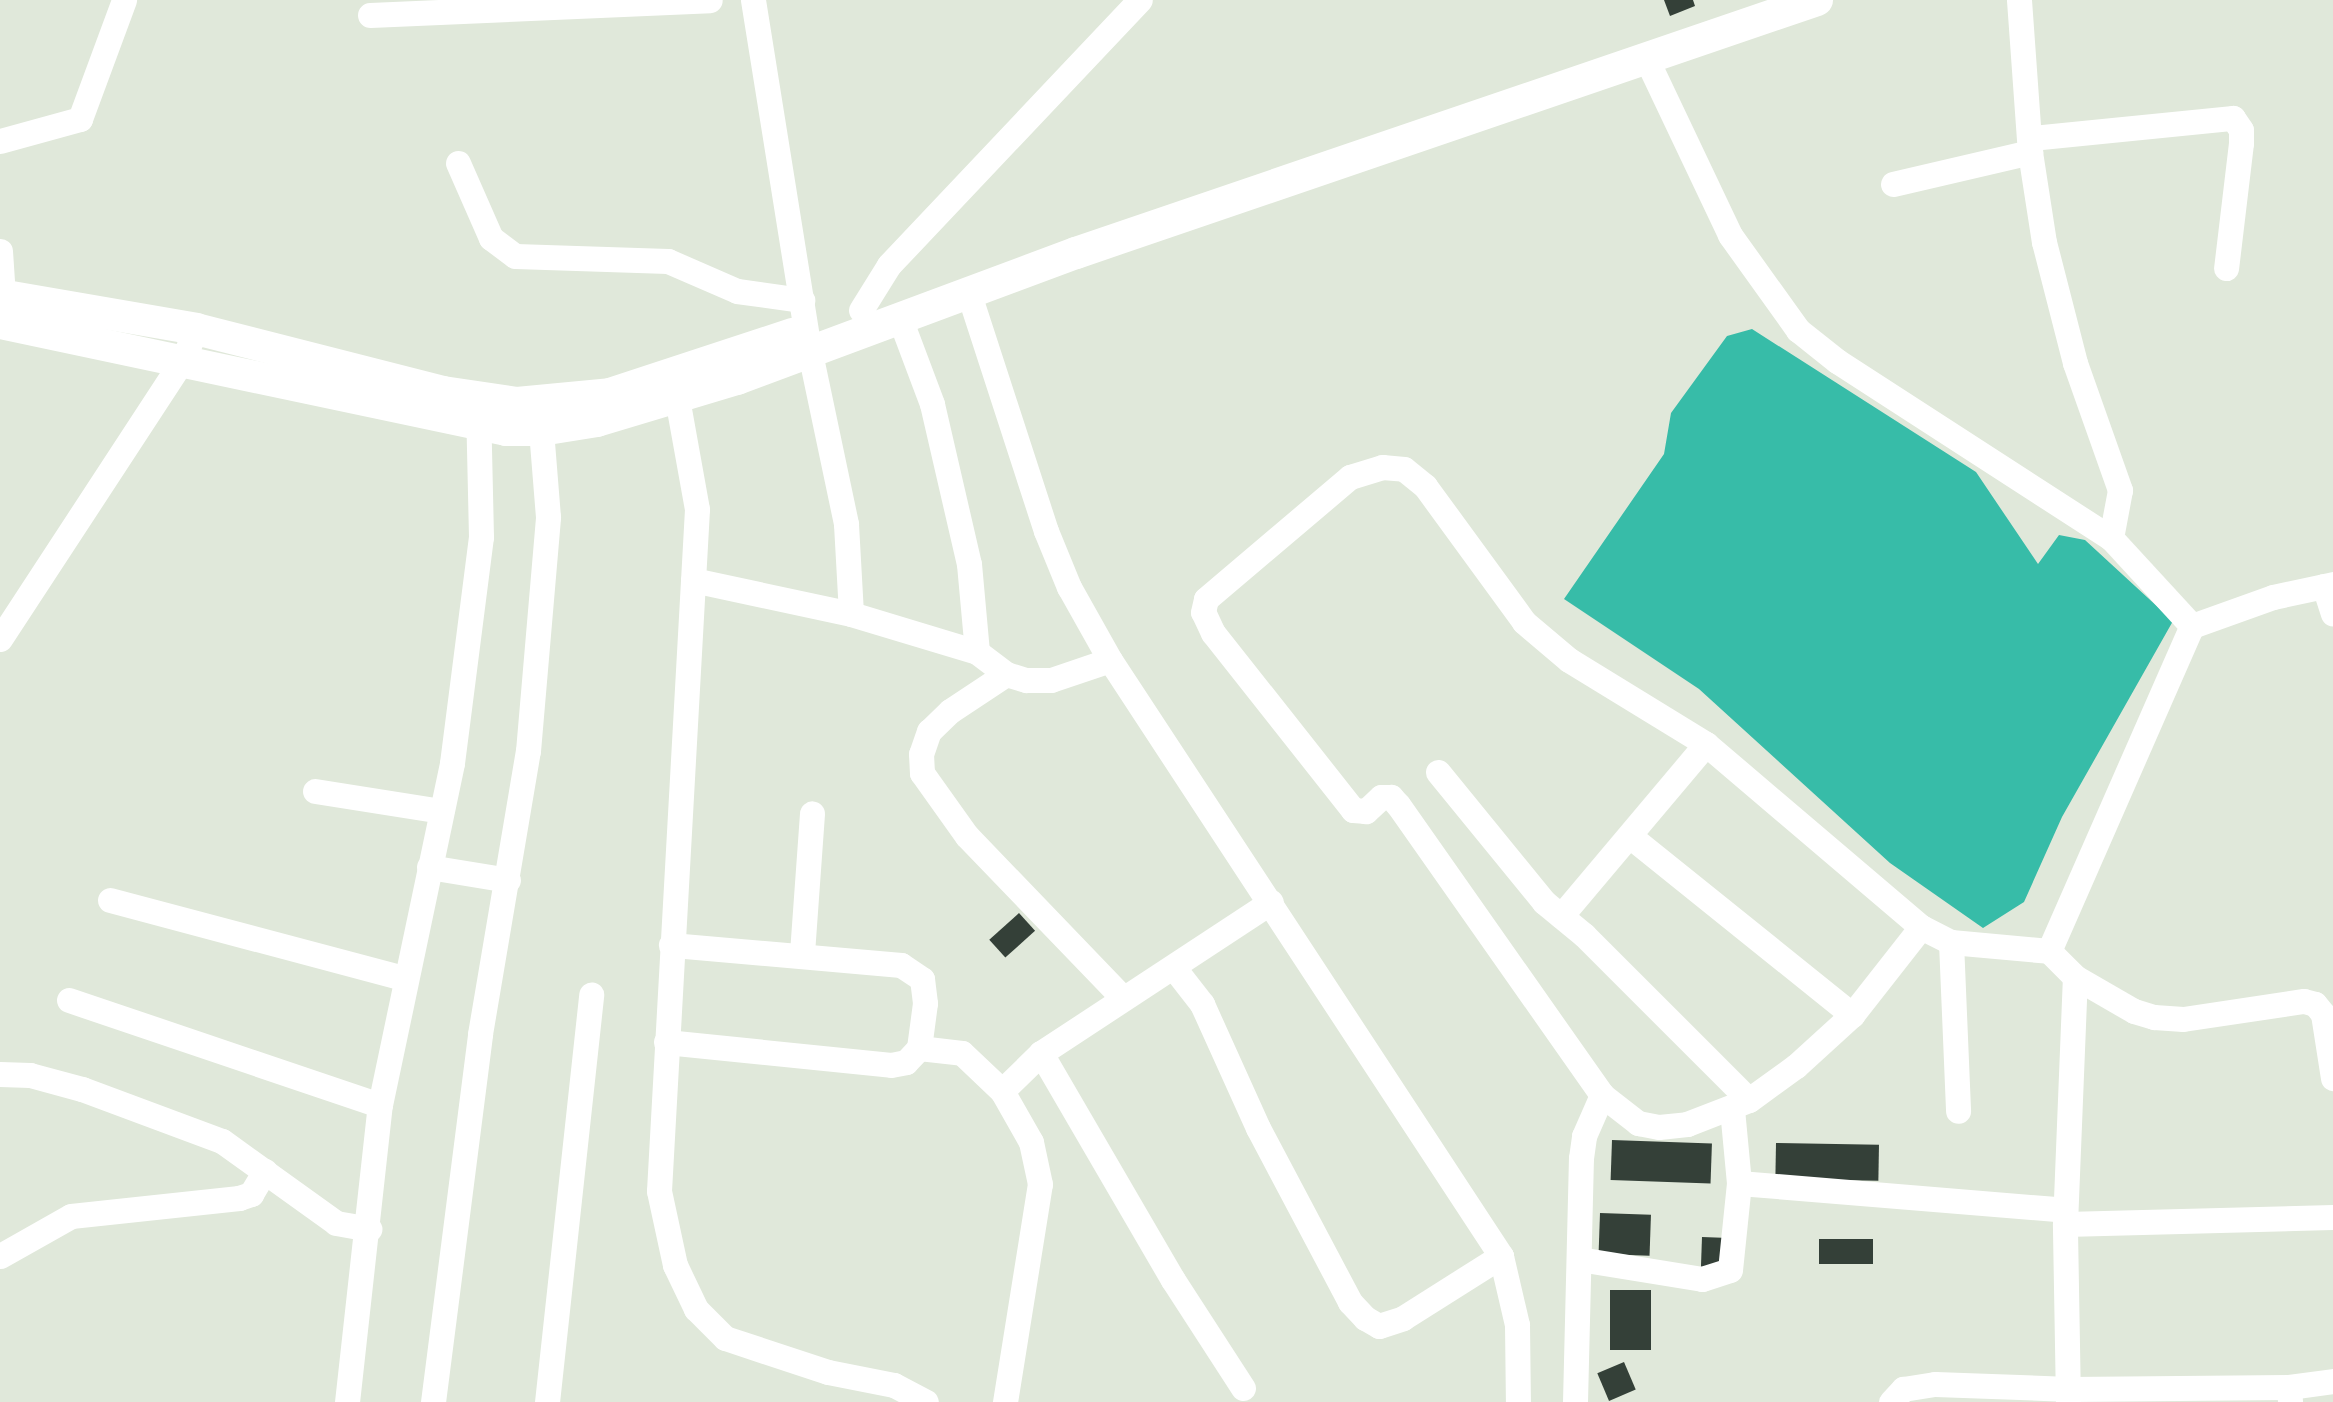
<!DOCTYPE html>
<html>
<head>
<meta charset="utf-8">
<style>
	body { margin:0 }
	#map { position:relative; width:2333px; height:1402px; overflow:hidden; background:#e0e8da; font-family:"Asap Condensed",sans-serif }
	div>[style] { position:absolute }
	.water>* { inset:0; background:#37bca8 }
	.building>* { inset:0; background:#344038; transform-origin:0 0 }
	.minor>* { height:25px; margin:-12.5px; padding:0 12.5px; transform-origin:12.5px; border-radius:12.5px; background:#fff }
	.major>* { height:32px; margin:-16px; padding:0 16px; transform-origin:16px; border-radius:16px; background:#fff }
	span { translate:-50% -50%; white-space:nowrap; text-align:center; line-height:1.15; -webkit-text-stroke:10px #fff; paint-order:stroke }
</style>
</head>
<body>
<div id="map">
	<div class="water">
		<i style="clip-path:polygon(1752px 329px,1976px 472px,2038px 564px,2059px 535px,2085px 540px,2173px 621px,2062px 817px,2024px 902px,1983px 928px,1890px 863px,1699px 689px,1564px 599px,1664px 454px,1671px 413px,1727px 336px)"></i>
	</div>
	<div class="building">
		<i style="clip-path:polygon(1664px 0,1693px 0,1695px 6px,1670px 16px)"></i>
		<i style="left:1019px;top:913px;width:24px;height:40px;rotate:48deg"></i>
		<i style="left:1612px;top:1140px;width:100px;height:40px;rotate:2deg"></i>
		<i style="left:1776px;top:1143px;width:103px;height:36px;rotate:1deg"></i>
		<i style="left:1600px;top:1213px;width:51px;height:41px;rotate:2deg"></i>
		<i style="left:1702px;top:1237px;width:27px;height:31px;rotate:2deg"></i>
		<i style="left:1819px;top:1239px;width:54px;height:25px"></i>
		<i style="left:1610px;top:1290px;width:41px;height:60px"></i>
		<i style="left:1624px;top:1362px;width:30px;height:29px;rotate:67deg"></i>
	</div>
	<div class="minor">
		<i style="left:753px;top:0;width:352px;rotate:80.9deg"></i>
		<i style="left:809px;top:348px;width:180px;rotate:78.1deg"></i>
		<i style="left:846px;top:524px;width:90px;rotate:86.8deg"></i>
		<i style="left:2019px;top:0;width:152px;rotate:85.9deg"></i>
		<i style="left:2030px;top:152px;width:91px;rotate:81.2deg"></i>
		<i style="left:2044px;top:242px;width:125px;rotate:75.6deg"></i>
		<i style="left:2075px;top:363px;width:135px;rotate:70.5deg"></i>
		<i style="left:2120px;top:490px;width:49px;rotate:100.6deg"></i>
		<i style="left:2111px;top:538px;width:120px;rotate:47.4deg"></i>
		<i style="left:370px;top:15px;width:340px;rotate:-2.5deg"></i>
		<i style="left:1647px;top:60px;width:194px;rotate:64.6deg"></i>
		<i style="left:1730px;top:235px;width:117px;rotate:54.4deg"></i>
		<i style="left:1798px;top:330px;width:50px;rotate:38.5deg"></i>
		<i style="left:1837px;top:361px;width:326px;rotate:32.9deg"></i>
		<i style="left:2031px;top:138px;width:203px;rotate:-5.7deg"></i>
		<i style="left:2233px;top:118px;width:14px;rotate:56deg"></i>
		<i style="left:2241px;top:130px;width:13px;rotate:90deg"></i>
		<i style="left:2241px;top:143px;width:126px;rotate:96.8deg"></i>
		<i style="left:0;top:141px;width:83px;rotate:-15.4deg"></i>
		<i style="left:80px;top:119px;width:127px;rotate:-69.7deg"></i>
		<i style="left:458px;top:163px;width:82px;rotate:66.3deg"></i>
		<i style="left:491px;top:238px;width:30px;rotate:37deg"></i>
		<i style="left:515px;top:256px;width:153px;rotate:1.9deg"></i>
		<i style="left:668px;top:261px;width:75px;rotate:23.5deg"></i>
		<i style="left:737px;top:291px;width:66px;rotate:7.9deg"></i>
		<i style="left:1893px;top:184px;width:141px;rotate:-13.1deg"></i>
		<i style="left:0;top:251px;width:45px;rotate:86.2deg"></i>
		<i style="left:968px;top:291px;width:252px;rotate:72deg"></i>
		<i style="left:1046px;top:531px;width:61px;rotate:67.7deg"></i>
		<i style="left:1069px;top:587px;width:84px;rotate:60.7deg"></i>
		<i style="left:1110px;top:660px;width:713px;rotate:56.73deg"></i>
		<i style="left:1501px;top:1256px;width:71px;rotate:76.9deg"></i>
		<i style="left:1517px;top:1325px;width:77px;rotate:89.3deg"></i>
		<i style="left:861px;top:310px;width:53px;rotate:-58.1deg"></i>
		<i style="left:889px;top:265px;width:365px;rotate:-46.6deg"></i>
		<i style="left:899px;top:316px;width:94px;rotate:69.4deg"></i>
		<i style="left:932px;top:404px;width:164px;rotate:77deg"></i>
		<i style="left:969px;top:564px;width:88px;rotate:84.8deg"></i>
		<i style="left:677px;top:398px;width:113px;rotate:79.8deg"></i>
		<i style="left:697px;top:509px;width:683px;rotate:93.19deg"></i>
		<i style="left:659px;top:1191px;width:76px;rotate:77.8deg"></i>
		<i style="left:675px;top:1265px;width:49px;rotate:64.5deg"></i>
		<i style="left:696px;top:1309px;width:41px;rotate:45deg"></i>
		<i style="left:725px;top:1338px;width:108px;rotate:18.3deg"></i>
		<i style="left:828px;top:1372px;width:67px;rotate:11.1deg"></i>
		<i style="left:894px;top:1385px;width:36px;rotate:28deg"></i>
		<i style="left:693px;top:580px;width:162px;rotate:12.1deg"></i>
		<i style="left:851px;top:614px;width:132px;rotate:16.8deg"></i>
		<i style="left:977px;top:652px;width:36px;rotate:37deg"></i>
		<i style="left:1006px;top:674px;width:21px;rotate:17deg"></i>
		<i style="left:1026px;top:680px;width:25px"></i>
		<i style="left:1051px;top:680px;width:62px;rotate:-18.7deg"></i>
		<i style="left:2324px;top:586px;width:29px;rotate:72deg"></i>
		<i style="left:0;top:639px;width:332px;rotate:-56.8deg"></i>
		<i style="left:182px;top:361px;width:35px;rotate:-66deg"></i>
		<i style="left:1006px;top:674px;width:67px;rotate:146.5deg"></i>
		<i style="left:950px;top:711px;width:29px;rotate:136deg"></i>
		<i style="left:929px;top:731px;width:24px;rotate:109deg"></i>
		<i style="left:921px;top:754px;width:19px;rotate:87deg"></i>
		<i style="left:922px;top:773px;width:77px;rotate:54.5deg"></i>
		<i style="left:967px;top:836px;width:225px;rotate:46.1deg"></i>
		<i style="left:1438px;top:772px;width:168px;rotate:50.8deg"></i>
		<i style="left:1544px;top:902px;width:52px;rotate:39.5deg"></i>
		<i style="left:1584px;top:935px;width:233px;rotate:45deg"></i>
		<i style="left:315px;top:791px;width:128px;rotate:9deg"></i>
		<i style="left:1631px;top:837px;width:284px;rotate:38.8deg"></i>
		<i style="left:429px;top:867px;width:80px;rotate:9.3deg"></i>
		<i style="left:110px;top:900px;width:304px;rotate:14.9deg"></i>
		<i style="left:1561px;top:916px;width:225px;rotate:-49.9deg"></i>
		<i style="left:1951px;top:942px;width:169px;rotate:87.6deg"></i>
		<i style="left:2049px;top:951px;width:355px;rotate:-66.3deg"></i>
		<i style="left:2192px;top:626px;width:86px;rotate:-19.7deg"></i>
		<i style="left:2273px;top:597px;width:61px;rotate:-12.2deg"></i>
		<i style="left:802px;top:953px;width:140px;rotate:-85.9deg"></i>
		<i style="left:1174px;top:968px;width:46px;rotate:52.1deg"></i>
		<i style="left:1202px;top:1004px;width:136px;rotate:65.7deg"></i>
		<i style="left:1258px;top:1128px;width:197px;rotate:62.1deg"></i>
		<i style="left:1350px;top:1302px;width:22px;rotate:47deg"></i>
		<i style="left:1365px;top:1318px;width:16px;rotate:30deg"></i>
		<i style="left:1379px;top:1326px;width:25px;rotate:-18deg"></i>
		<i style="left:1403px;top:1318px;width:116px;rotate:-32.3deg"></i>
		<i style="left:69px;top:1000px;width:328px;rotate:18.7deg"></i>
		<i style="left:666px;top:1042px;width:226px;rotate:5.8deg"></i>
		<i style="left:891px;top:1065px;width:15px;rotate:-11deg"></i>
		<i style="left:906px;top:1062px;width:19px;rotate:-47deg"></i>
		<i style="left:919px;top:1048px;width:45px;rotate:-82.4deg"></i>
		<i style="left:925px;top:1003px;width:24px;rotate:-97deg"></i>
		<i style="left:922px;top:979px;width:25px;rotate:-146deg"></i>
		<i style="left:901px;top:965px;width:231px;rotate:-175deg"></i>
		<i style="left:919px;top:1048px;width:43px;rotate:6.6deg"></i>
		<i style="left:962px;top:1053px;width:55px;rotate:43.5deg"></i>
		<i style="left:0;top:1074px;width:30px;rotate:2deg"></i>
		<i style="left:30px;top:1075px;width:54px;rotate:15.1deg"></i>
		<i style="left:82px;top:1089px;width:149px;rotate:20.4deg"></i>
		<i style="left:222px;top:1141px;width:140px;rotate:35.7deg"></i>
		<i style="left:336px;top:1223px;width:34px;rotate:10deg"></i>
		<i style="left:1602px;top:1095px;width:46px;rotate:37.9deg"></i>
		<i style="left:1638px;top:1123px;width:21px;rotate:11deg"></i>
		<i style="left:1659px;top:1127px;width:28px;rotate:-6deg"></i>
		<i style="left:1687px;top:1124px;width:66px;rotate:-21.2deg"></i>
		<i style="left:1749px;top:1100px;width:58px;rotate:-35.9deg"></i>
		<i style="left:1796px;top:1066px;width:76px;rotate:-42.3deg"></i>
		<i style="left:1852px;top:1015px;width:112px;rotate:-51.9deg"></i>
		<i style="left:1739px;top:1183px;width:327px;rotate:4.7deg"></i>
		<i style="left:2065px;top:1224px;width:268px;rotate:-1.5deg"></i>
		<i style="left:0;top:1256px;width:81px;rotate:-29.4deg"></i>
		<i style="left:71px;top:1216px;width:169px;rotate:-6.1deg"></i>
		<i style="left:239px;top:1198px;width:13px;rotate:-18deg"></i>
		<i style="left:251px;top:1194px;width:27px;rotate:-59deg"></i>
		<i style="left:1579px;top:1259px;width:125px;rotate:9.2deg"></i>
		<i style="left:1702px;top:1279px;width:29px;rotate:-18deg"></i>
		<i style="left:1730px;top:1270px;width:87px;rotate:-84.1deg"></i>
		<i style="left:1739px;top:1183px;width:74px;rotate:-95.4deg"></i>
		<i style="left:2289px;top:1387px;width:44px;rotate:-7.8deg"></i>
		<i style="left:1243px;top:1388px;width:129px;rotate:-122.9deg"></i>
		<i style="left:1173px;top:1280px;width:263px;rotate:-120.2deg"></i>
		<i style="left:1041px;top:1053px;width:275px;rotate:-33.3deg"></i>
		<i style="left:347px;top:1402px;width:299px;rotate:-83.7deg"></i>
		<i style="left:380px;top:1105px;width:349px;rotate:-78.1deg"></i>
		<i style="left:452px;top:763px;width:228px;rotate:-82.7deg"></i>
		<i style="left:481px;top:537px;width:129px;rotate:-91.3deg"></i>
		<i style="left:433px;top:1402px;width:371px;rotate:-82.7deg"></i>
		<i style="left:480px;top:1034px;width:287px;rotate:-80.4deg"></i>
		<i style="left:528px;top:751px;width:235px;rotate:-85.1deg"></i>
		<i style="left:548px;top:517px;width:87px;rotate:-94.6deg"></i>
		<i style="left:547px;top:1402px;width:410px;rotate:-83.8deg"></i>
		<i style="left:1005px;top:1402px;width:221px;rotate:-80.9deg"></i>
		<i style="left:1040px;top:1184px;width:43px;rotate:-102.1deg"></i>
		<i style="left:1031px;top:1142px;width:59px;rotate:-119.6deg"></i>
		<i style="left:1002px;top:1091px;width:54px;rotate:-44.3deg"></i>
		<i style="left:1575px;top:1402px;width:244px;rotate:-88.6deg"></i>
		<i style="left:1581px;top:1158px;width:22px;rotate:-82deg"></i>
		<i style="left:1584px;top:1136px;width:45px;rotate:-66.3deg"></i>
		<i style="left:1602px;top:1095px;width:355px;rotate:-125.1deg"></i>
		<i style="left:1398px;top:805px;width:11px;rotate:-131deg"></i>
		<i style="left:1391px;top:797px;width:10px;rotate:180deg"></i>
		<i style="left:1381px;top:797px;width:21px;rotate:137deg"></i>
		<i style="left:1366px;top:811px;width:13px;rotate:-176deg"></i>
		<i style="left:1353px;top:810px;width:226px;rotate:-128.3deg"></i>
		<i style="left:1213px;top:633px;width:23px;rotate:-115deg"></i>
		<i style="left:1203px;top:612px;width:13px;rotate:-77deg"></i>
		<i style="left:1206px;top:599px;width:189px;rotate:-40.3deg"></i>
		<i style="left:1350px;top:477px;width:34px;rotate:-17deg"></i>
		<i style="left:1382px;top:467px;width:22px;rotate:5deg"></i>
		<i style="left:1404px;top:469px;width:27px;rotate:39deg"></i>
		<i style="left:1425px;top:486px;width:168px;rotate:53.9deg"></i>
		<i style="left:1524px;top:622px;width:59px;rotate:40.2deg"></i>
		<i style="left:1569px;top:660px;width:161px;rotate:31.5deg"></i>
		<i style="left:1706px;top:744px;width:282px;rotate:40.4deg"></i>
		<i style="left:1921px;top:927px;width:34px;rotate:27deg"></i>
		<i style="left:1951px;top:942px;width:98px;rotate:5.2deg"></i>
		<i style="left:2049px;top:951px;width:37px;rotate:45deg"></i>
		<i style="left:2075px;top:977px;width:68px;rotate:30deg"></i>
		<i style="left:2134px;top:1011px;width:21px;rotate:17deg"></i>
		<i style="left:2154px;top:1017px;width:29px;rotate:4deg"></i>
		<i style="left:2183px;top:1019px;width:122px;rotate:-8.5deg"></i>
		<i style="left:2304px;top:1001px;width:11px;rotate:15deg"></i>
		<i style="left:2315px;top:1004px;width:13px;rotate:51deg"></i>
		<i style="left:2323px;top:1014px;width:65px;rotate:81.1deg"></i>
		<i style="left:1891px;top:1402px;width:18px;rotate:-47deg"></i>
		<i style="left:1903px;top:1389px;width:32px;rotate:-9deg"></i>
		<i style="left:1935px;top:1384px;width:134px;rotate:2.1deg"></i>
		<i style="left:2069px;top:1389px;width:220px;rotate:-0.5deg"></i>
		<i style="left:2289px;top:1387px;width:15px;rotate:86deg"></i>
		<i style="left:2068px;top:1402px;width:178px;rotate:-91deg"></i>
		<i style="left:2065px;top:1224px;width:247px;rotate:-87.7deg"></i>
	</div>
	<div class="major">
		<i style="left:0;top:295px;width:199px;rotate:9.8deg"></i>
		<i style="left:196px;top:329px;width:255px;rotate:14.3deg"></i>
		<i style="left:443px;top:392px;width:75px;rotate:8.5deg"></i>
		<i style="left:517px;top:403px;width:93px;rotate:-5.5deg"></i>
		<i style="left:610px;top:394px;width:193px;rotate:-18.2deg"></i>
		<i style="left:0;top:323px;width:517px;rotate:11.94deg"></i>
		<i style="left:506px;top:430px;width:35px"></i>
		<i style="left:541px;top:430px;width:57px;rotate:-9.1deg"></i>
		<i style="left:597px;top:421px;width:146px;rotate:-16.7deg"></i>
		<i style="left:737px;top:379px;width:362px;rotate:-20.4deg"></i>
		<i style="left:1076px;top:253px;width:783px;rotate:-18.85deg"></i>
	</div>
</div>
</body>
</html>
